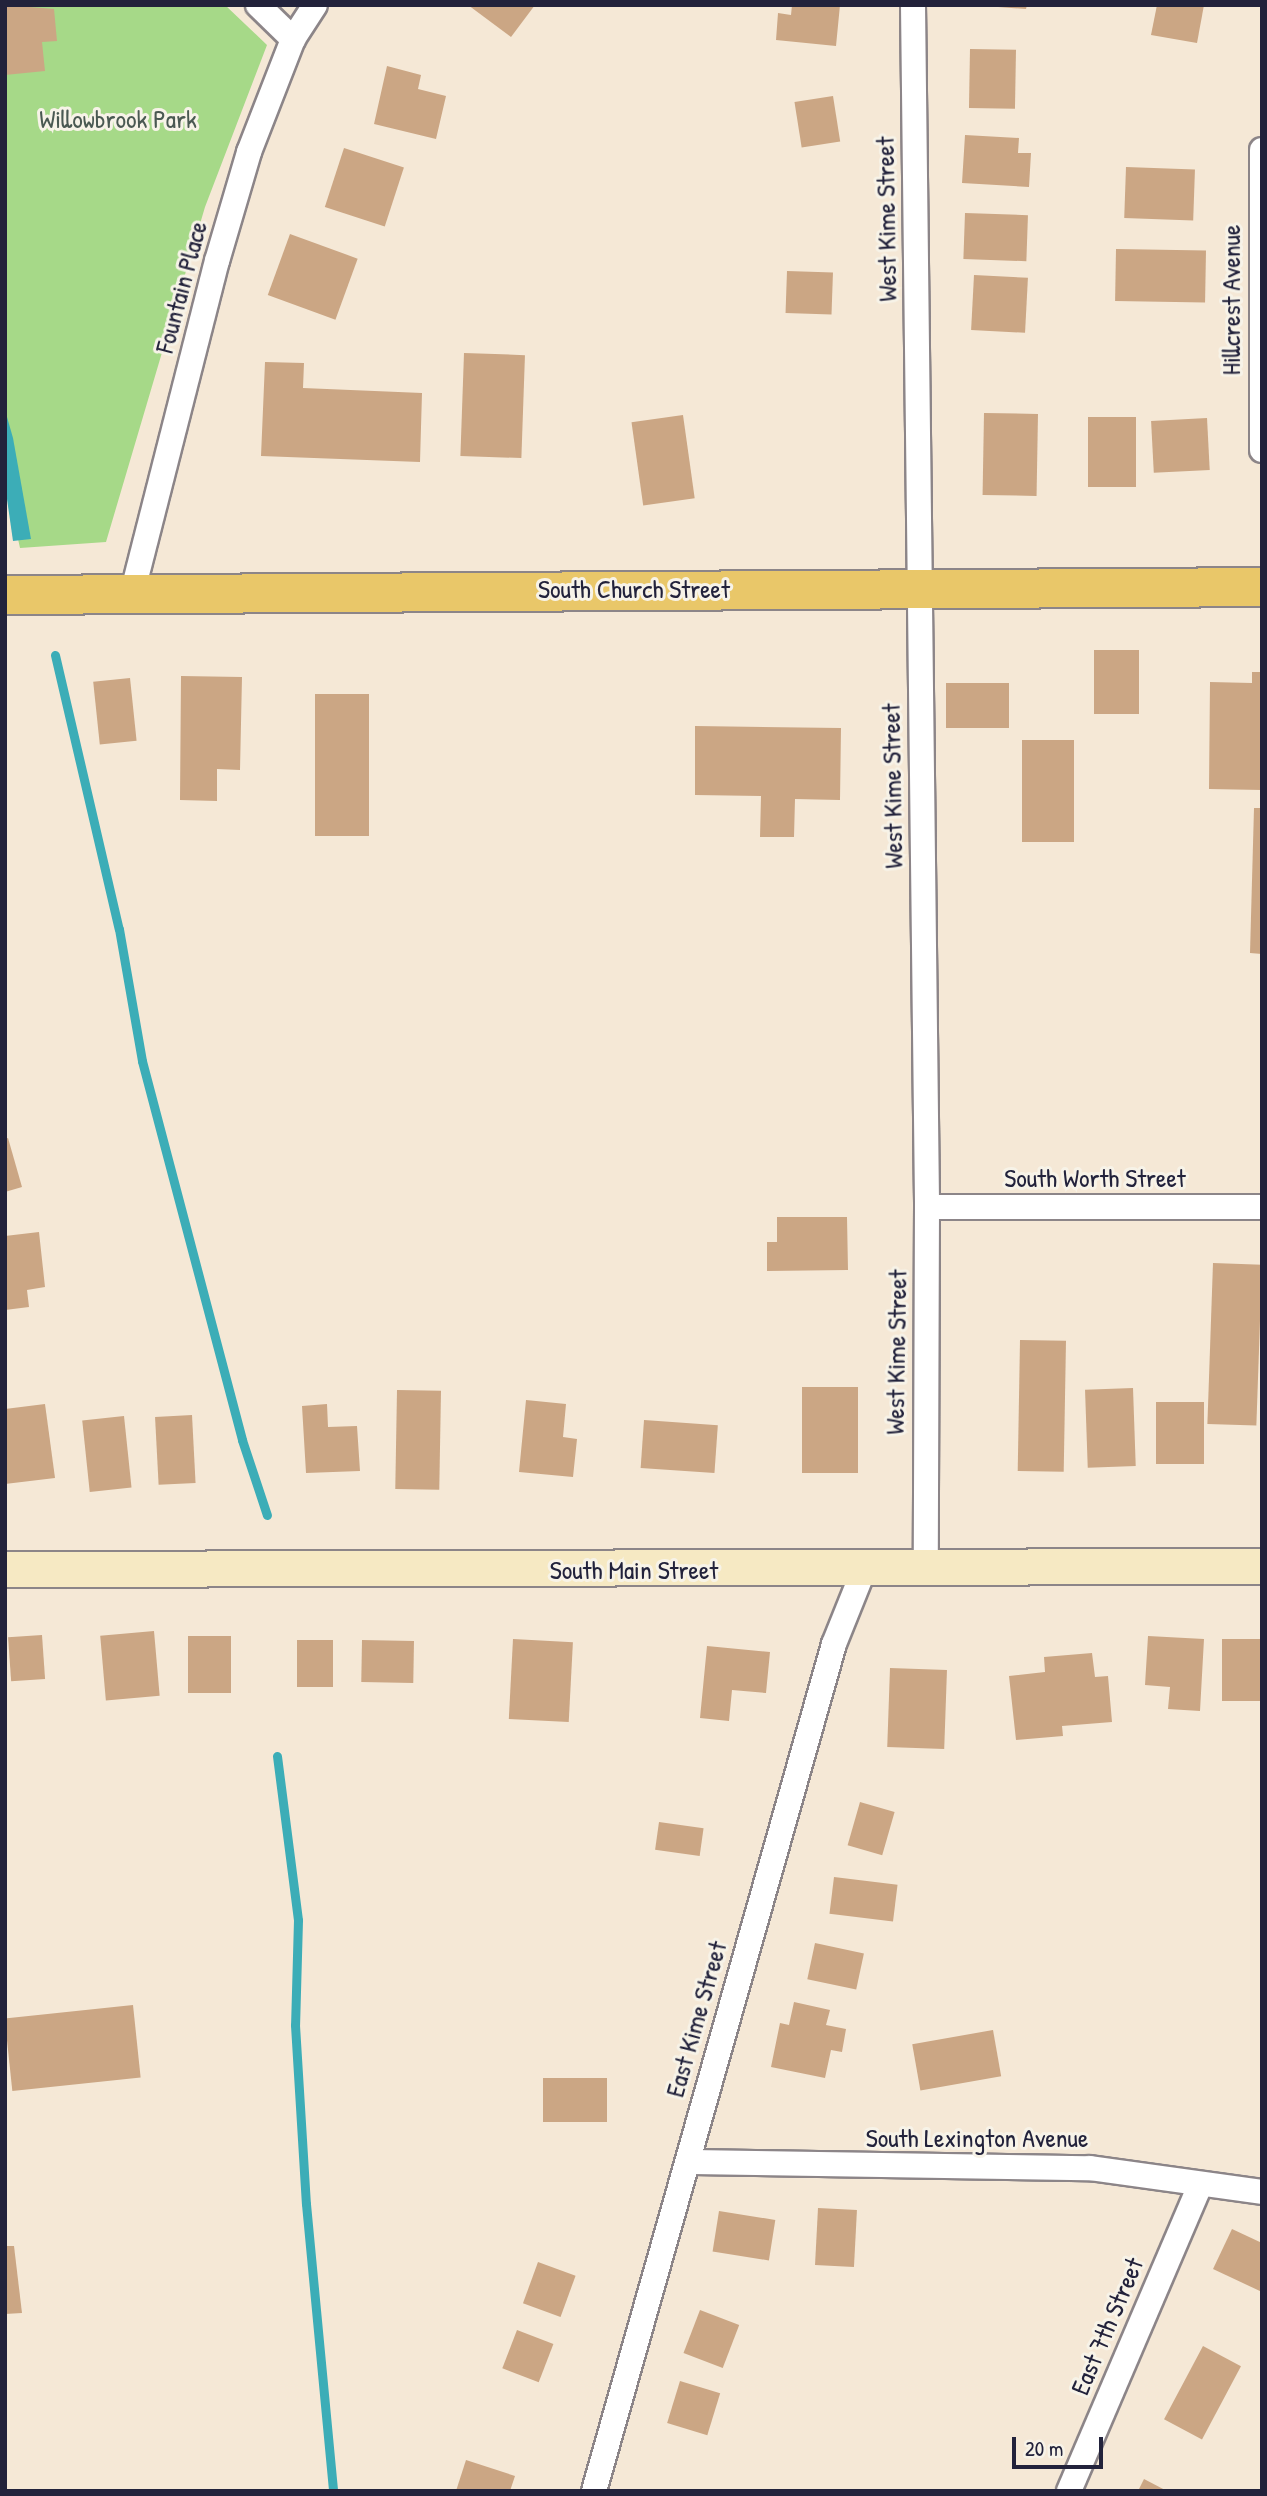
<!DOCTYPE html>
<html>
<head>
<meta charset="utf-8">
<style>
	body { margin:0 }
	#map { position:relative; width:1267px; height:2496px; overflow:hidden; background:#f5e8d6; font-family:"Patrick Hand",sans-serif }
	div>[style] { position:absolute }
	.green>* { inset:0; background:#a6d988 }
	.water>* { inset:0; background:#3cadb7 }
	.stream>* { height:9px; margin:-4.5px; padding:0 4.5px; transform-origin:4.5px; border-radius:4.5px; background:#3cadb7 }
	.building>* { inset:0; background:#cba684; transform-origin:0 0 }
	.roads { filter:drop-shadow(2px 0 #8c8588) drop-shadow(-2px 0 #8c8588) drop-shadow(0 2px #8c8588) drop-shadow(0 -2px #8c8588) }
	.street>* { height:24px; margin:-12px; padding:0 12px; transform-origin:12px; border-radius:12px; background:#fff }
	.secondary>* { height:35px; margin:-17.5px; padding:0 17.5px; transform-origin:17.5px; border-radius:17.5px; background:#f6e9c3 }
	.primary>* { height:38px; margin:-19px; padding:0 19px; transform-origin:19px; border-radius:19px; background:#e9c769 }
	span { translate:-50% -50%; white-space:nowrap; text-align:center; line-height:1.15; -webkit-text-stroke:6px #f7f3e8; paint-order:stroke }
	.park-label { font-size:26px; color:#4a5952 }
	.street-label { font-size:26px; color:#22223b }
	.frame { position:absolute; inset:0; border:7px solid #22223b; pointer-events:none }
	.scale { position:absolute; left:1012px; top:2437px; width:91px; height:32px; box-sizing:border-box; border:4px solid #22223b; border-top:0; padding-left:9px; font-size:21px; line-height:24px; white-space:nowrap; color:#22223b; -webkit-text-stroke:5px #f7f3e8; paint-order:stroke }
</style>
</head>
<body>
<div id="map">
	<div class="green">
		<i style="clip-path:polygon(5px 5px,225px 5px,267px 45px,205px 207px,106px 542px,20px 548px,16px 530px,5px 459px)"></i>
	</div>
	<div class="water">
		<i style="clip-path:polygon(5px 410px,13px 438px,31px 539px,13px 541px,5px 485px)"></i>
	</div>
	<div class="stream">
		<i style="left:55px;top:655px;width:281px;rotate:76.9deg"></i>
		<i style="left:119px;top:929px;width:134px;rotate:80.1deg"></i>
		<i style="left:142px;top:1061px;width:392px;rotate:75.2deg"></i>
		<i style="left:242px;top:1440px;width:79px;rotate:71.6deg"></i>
		<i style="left:277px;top:1756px;width:165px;rotate:82.7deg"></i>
		<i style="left:298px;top:1920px;width:105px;rotate:91.6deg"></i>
		<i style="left:295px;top:2025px;width:179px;rotate:86.5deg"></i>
		<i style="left:306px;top:2204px;width:288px;rotate:84.6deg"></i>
	</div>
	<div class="building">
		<i style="clip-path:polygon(5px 5px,54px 9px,57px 41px,42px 42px,45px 71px,5px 75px)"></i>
		<i style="clip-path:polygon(468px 5px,535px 5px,511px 37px)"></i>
		<i style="clip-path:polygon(792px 5px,840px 5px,836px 46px,776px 40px,778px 13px,791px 15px)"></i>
		<i style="clip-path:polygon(998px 5px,1027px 5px,1026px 9px,998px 7px)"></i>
		<i style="clip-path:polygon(1157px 5px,1204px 5px,1197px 43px,1151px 35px)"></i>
		<i style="left:970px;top:49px;width:46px;height:59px;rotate:1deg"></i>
		<i style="clip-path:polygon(387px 66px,421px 75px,418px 89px,446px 96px,436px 139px,374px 124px)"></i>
		<i style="left:833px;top:96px;width:46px;height:39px;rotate:81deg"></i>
		<i style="clip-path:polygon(965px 135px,1019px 138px,1018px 153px,1031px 153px,1029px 187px,962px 183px)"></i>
		<i style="left:344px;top:148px;width:63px;height:62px;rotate:18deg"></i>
		<i style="left:1126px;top:167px;width:69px;height:51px;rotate:2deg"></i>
		<i style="left:965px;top:213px;width:63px;height:46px;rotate:2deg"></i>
		<i style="left:290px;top:234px;width:72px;height:65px;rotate:20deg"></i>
		<i style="left:1116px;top:249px;width:90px;height:52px;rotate:1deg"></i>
		<i style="left:787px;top:271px;width:46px;height:42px;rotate:2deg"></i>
		<i style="left:974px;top:275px;width:54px;height:55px;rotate:3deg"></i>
		<i style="left:464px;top:353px;width:61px;height:103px;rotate:2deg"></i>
		<i style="clip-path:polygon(265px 362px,304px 363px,303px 388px,422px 393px,420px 462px,261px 456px)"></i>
		<i style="left:984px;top:413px;width:54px;height:82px;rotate:1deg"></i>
		<i style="left:683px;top:415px;width:84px;height:52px;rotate:82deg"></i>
		<i style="left:1088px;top:417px;width:48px;height:70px"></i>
		<i style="left:1207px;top:418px;width:52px;height:56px;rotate:87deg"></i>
		<i style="left:1094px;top:650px;width:45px;height:64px"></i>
		<i style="clip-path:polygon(1252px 672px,1262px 672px,1262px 790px,1209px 789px,1210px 682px,1252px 683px)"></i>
		<i style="clip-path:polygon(181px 676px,242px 677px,240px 770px,217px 769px,217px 801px,180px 800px)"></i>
		<i style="left:130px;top:678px;width:63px;height:37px;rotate:84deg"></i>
		<i style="left:946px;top:683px;width:63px;height:45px"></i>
		<i style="left:315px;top:694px;width:54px;height:142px"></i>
		<i style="clip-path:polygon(695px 726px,841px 728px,840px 800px,795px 799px,794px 837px,760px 837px,761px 796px,695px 795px)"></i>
		<i style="left:1022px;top:740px;width:52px;height:102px"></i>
		<i style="clip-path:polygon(1254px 808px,1262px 808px,1262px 954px,1250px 953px)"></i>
		<i style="clip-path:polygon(8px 1138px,22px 1187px,5px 1192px,5px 1139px)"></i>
		<i style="clip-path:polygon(777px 1217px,847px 1217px,848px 1270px,767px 1271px,767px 1242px,777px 1242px)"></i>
		<i style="clip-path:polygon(39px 1232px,45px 1287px,27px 1290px,29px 1307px,5px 1310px,5px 1236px)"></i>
		<i style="left:1213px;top:1263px;width:49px;height:161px;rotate:2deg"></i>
		<i style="left:1020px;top:1340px;width:46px;height:131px;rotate:1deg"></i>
		<i style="left:802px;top:1387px;width:56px;height:86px"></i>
		<i style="left:1133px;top:1388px;width:78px;height:48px;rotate:88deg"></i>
		<i style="left:397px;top:1390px;width:44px;height:99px;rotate:1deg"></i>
		<i style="clip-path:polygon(526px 1400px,566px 1404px,563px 1437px,577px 1439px,573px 1477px,519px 1472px)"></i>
		<i style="left:1156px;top:1402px;width:48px;height:62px"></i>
		<i style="clip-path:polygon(45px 1404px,55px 1478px,5px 1484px,5px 1409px)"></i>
		<i style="clip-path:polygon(327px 1404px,328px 1427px,357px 1426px,360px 1471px,306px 1473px,302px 1406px)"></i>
		<i style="left:192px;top:1415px;width:68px;height:37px;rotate:87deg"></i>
		<i style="left:124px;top:1416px;width:72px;height:42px;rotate:84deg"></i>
		<i style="left:644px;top:1420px;width:74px;height:48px;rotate:4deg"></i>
		<i style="left:154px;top:1631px;width:65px;height:54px;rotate:85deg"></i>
		<i style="left:42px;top:1635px;width:44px;height:34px;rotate:86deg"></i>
		<i style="left:188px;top:1636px;width:43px;height:57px"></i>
		<i style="clip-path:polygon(1148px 1636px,1204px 1639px,1200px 1711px,1168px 1709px,1170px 1687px,1145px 1685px)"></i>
		<i style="left:513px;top:1639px;width:60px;height:80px;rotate:3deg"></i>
		<i style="left:1262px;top:1639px;width:62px;height:40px;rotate:90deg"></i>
		<i style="left:297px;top:1640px;width:36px;height:47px"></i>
		<i style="left:362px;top:1640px;width:52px;height:42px;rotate:1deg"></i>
		<i style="clip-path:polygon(707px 1646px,770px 1652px,766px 1693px,732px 1690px,729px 1721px,700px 1718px)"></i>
		<i style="clip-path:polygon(1092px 1653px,1095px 1677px,1108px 1676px,1112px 1722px,1062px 1726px,1063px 1736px,1016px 1740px,1009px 1676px,1045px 1672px,1044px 1657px)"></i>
		<i style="left:890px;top:1668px;width:57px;height:79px;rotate:2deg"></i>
		<i style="left:860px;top:1802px;width:36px;height:45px;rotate:16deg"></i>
		<i style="left:659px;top:1822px;width:45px;height:28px;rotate:8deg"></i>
		<i style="left:834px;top:1877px;width:64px;height:37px;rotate:7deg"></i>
		<i style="left:815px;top:1943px;width:50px;height:37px;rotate:12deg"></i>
		<i style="clip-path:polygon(794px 2002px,830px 2010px,826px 2025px,846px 2029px,842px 2052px,831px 2050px,825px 2078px,771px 2067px,780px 2023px,789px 2025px)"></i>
		<i style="left:133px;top:2005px;width:73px;height:129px;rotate:84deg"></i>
		<i style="left:993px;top:2030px;width:47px;height:82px;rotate:80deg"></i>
		<i style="left:543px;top:2078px;width:64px;height:44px"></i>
		<i style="left:818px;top:2208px;width:39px;height:57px;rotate:3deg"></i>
		<i style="left:719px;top:2211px;width:57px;height:41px;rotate:9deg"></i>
		<i style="clip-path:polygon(1232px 2229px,1262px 2243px,1262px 2292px,1213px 2269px)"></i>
		<i style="clip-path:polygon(5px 2246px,14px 2246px,22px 2313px,5px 2314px)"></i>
		<i style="left:538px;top:2262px;width:40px;height:44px;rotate:20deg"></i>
		<i style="left:700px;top:2310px;width:42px;height:46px;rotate:21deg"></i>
		<i style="left:517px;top:2330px;width:39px;height:41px;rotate:21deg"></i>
		<i style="left:1203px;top:2346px;width:43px;height:83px;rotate:28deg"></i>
		<i style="left:680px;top:2381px;width:42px;height:44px;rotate:17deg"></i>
		<i style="clip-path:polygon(466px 2460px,515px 2476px,510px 2491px,456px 2491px)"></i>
		<i style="clip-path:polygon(1144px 2479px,1167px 2491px,1138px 2491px)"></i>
	</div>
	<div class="roads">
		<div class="street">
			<i style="left:258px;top:5px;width:49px;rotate:44.2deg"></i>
			<i style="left:913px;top:5px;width:1202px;rotate:89.33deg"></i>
			<i style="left:927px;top:1207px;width:359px;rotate:90.2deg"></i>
			<i style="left:1262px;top:150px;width:300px;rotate:90deg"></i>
			<i style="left:132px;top:594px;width:344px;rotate:-75.7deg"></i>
			<i style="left:217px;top:261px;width:114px;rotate:-73.6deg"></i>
			<i style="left:249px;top:152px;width:121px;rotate:-68.7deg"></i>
			<i style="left:293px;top:39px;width:40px;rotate:-57.1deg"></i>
			<i style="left:927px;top:1207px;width:335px"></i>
			<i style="left:689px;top:2162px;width:401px;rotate:0.9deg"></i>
			<i style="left:1090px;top:2168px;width:174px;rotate:7.9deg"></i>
			<i style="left:594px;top:2491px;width:880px;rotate:-74.18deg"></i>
			<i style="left:834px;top:1644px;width:83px;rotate:-68.1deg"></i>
			<i style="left:1069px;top:2491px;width:333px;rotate:-66.8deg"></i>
		</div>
		<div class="secondary">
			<i style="left:5px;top:1569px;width:1257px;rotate:-0.14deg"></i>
		</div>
		<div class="primary">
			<i style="left:5px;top:595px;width:1257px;rotate:-0.36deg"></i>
		</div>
	</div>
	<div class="park-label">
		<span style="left:118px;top:119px">Willowbrook Park</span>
	</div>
	<div class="street-label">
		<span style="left:886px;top:219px;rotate:-91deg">West Kime Street</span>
		<span style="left:181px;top:287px;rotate:-75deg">Fountain Place</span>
		<span style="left:1231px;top:300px;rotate:-90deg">Hillcrest Avenue</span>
		<span style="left:634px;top:589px">South Church Street</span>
		<span style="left:892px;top:786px;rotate:-91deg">West Kime Street</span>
		<span style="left:1095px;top:1178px">South Worth Street</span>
		<span style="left:896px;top:1352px;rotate:-89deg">West Kime Street</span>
		<span style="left:634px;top:1570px">South Main Street</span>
		<span style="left:696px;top:2019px;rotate:-74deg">East Kime Street</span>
		<span style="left:977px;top:2138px">South Lexington Avenue</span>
		<span style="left:1107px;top:2326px;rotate:-67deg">East 7th Street</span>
	</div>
	<div class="frame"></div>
	<div class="scale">20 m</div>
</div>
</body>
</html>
